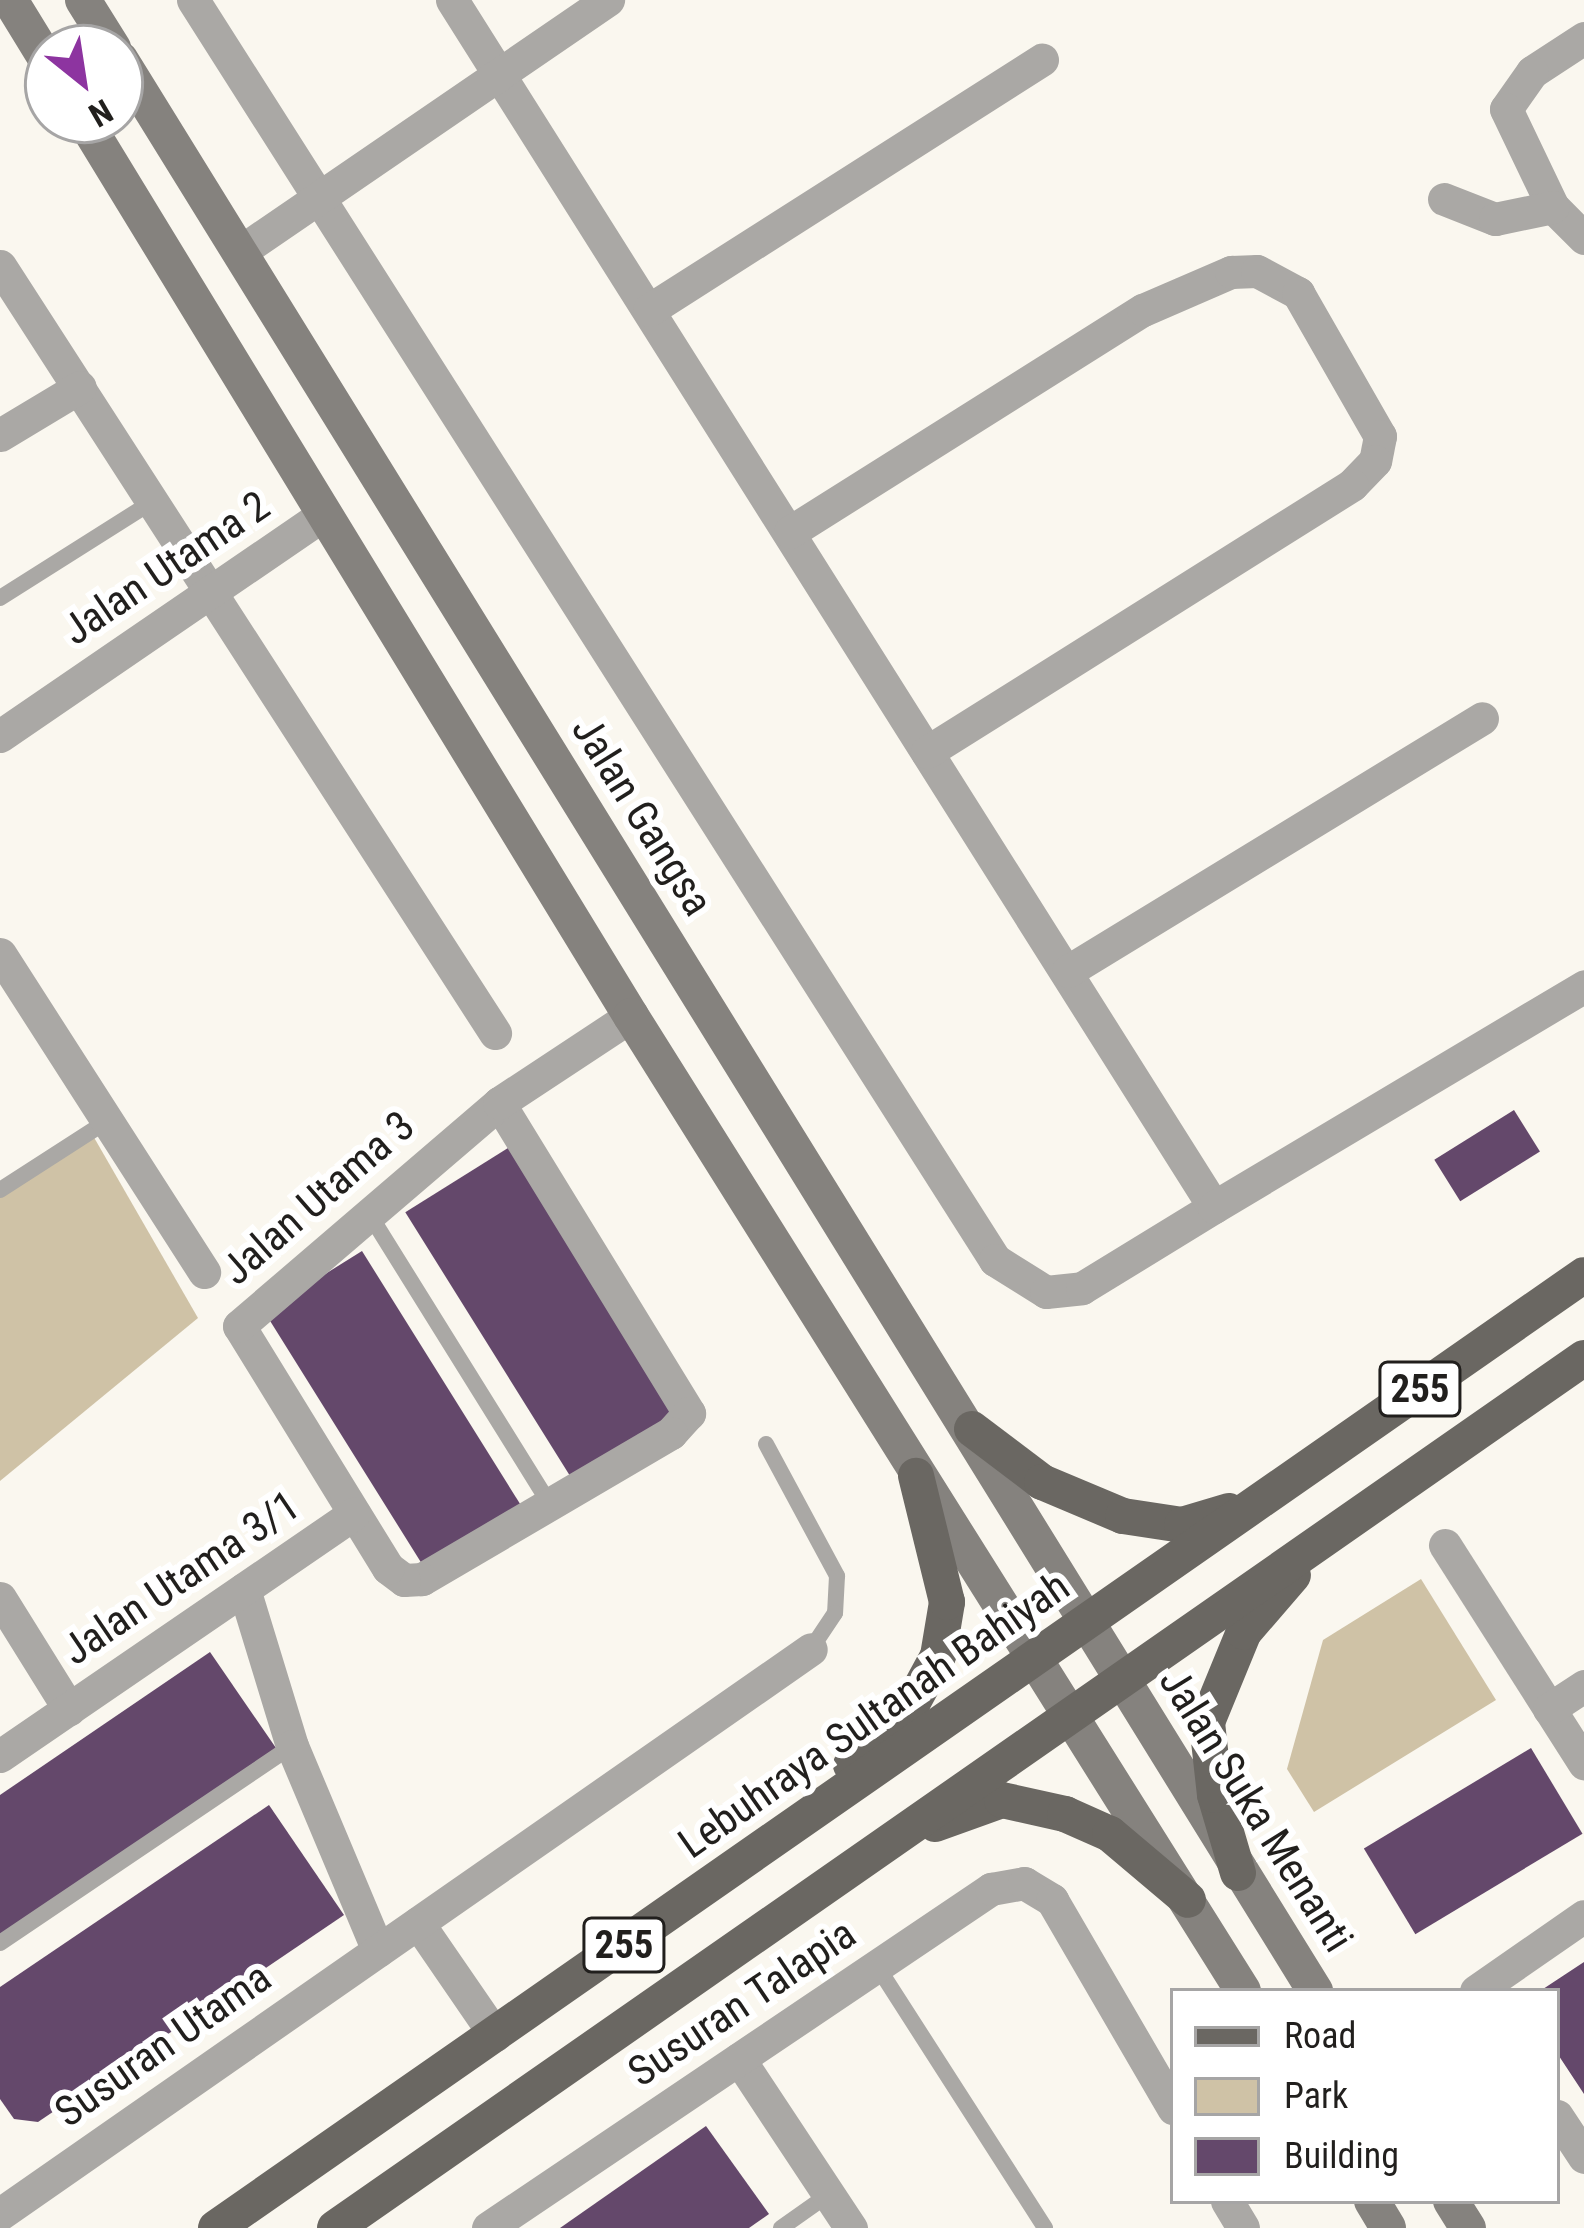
<!DOCTYPE html>
<html>
<head>
<meta charset="utf-8">
<style>
	body { margin:0 }
	#map { position:relative; width:1584px; height:2228px; overflow:hidden; background:#faf7ef; font-family:"Roboto Condensed",sans-serif }
	div>[style] { position:absolute }
	.green>* { inset:0; background:#cfc2a6 }
	.building>* { inset:0; background:#64486b; transform-origin:0 0 }
	.lane>* { height:16px; margin:-8px; padding:0 8px; transform-origin:8px; border-radius:8px; background:#aaa8a5 }
	.street>* { height:33px; margin:-16.5px; padding:0 16.5px; transform-origin:16.5px; border-radius:16.5px; background:#aaa8a5 }
	.secondary>* { height:36px; margin:-18px; padding:0 18px; transform-origin:18px; border-radius:18px; background:#85827e }
	.primary>* { height:36px; margin:-18px; padding:0 18px; transform-origin:18px; border-radius:18px; background:#6a6762 }
	span { translate:-50% -50%; white-space:nowrap; text-align:center; line-height:1.15; -webkit-text-stroke:12px #fff; paint-order:stroke }
	.shield-label span { padding:3px 9px; background:#fff; border:3px solid; border-radius:9px; -webkit-text-stroke-width:0 }
	.shield-label { font-size:39px; color:#211f1d; font-weight:700 }
	.street-label { font-size:42px; color:#211f1d }
	.legend { position:absolute; left:1170px; top:1988px; width:390px; height:216px; box-sizing:border-box; background:#fff; border:3px solid #a6a5a5; margin:0; padding:15px 21px; list-style:none; font-size:36px; color:#211f1d }
	.legend li { display:flex; align-items:center; gap:24px; height:60px }
	.legend b { width:60px; border:3px solid #a6a5a5 }
	.north { position:absolute; left:24px; top:24px; width:120px; height:120px; box-sizing:border-box; background:#fff; border:3px solid #a6a5a5; border-radius:50%; rotate:150deg; font-size:33px; font-weight:700; line-height:48px; text-align:center; color:#211f1d }
	.north::after { content:''; display:block; margin:auto; width:42px; height:54px; background:#8d34a0; clip-path:polygon(50% 0,100% 100%,50% 72%,0 100%) }
</style>
</head>
<body>
<div id="map">
	<div class="green">
		<i style="clip-path:polygon(92px 1134px,198px 1318px,0 1481px,0 1187px)"></i>
		<i style="clip-path:polygon(1421px 1579px,1496px 1700px,1314px 1812px,1287px 1769px,1323px 1640px)"></i>
	</div>
	<div class="building">
		<i style="left:1514px;top:1110px;width:49px;height:94px;rotate:58deg"></i>
		<i style="left:513px;top:1145px;width:313px;height:127px;rotate:58deg"></i>
		<i style="left:362px;top:1251px;width:299px;height:115px;rotate:58deg"></i>
		<i style="clip-path:polygon(210px 1652px,276px 1748px,0 1936px,0 1795px)"></i>
		<i style="left:1531px;top:1748px;width:100px;height:195px;rotate:59deg"></i>
		<i style="clip-path:polygon(269px 1805px,344px 1915px,38px 2122px,14px 2119px,0 2099px,0 1987px)"></i>
		<i style="clip-path:polygon(1584px 1962px,1584px 2094px,1557px 2053px,1557px 1991px,1540px 1991px)"></i>
		<i style="clip-path:polygon(706px 2126px,769px 2214px,749px 2228px,560px 2228px)"></i>
	</div>
	<div class="lane">
		<i style="left:0;top:598px;width:183px;rotate:-32.3deg"></i>
		<i style="left:0;top:1190px;width:127px;rotate:-32.8deg"></i>
		<i style="left:368px;top:1212px;width:343px;rotate:58.1deg"></i>
		<i style="left:766px;top:1444px;width:150px;rotate:61.7deg"></i>
		<i style="left:837px;top:1576px;width:37px;rotate:93deg"></i>
		<i style="left:835px;top:1613px;width:43px;rotate:123.7deg"></i>
		<i style="left:0;top:1943px;width:352px;rotate:-34deg"></i>
		<i style="left:877px;top:1966px;width:311px;rotate:57.3deg"></i>
		<i style="left:781px;top:2228px;width:59px;rotate:-35.3deg"></i>
	</div>
	<div class="street">
		<i style="left:193px;top:0;width:1494px;rotate:57.52deg"></i>
		<i style="left:995px;top:1260px;width:60px;rotate:32.1deg"></i>
		<i style="left:1046px;top:1292px;width:36px;rotate:-6deg"></i>
		<i style="left:1082px;top:1288px;width:155px;rotate:-31.5deg"></i>
		<i style="left:452px;top:0;width:1427px;rotate:57.74deg"></i>
		<i style="left:1214px;top:1207px;width:431px;rotate:-30.8deg"></i>
		<i style="left:1584px;top:38px;width:62px;rotate:146.8deg"></i>
		<i style="left:1532px;top:72px;width:45px;rotate:125.1deg"></i>
		<i style="left:1506px;top:109px;width:109px;rotate:64.4deg"></i>
		<i style="left:1553px;top:207px;width:44px;rotate:45deg"></i>
		<i style="left:1444px;top:199px;width:55px;rotate:21.4deg"></i>
		<i style="left:1495px;top:219px;width:59px;rotate:-11.7deg"></i>
		<i style="left:241px;top:251px;width:445px;rotate:-34.4deg"></i>
		<i style="left:0;top:266px;width:913px;rotate:57.16deg"></i>
		<i style="left:649px;top:310px;width:466px;rotate:-32.5deg"></i>
		<i style="left:0;top:435px;width:93px;rotate:-31deg"></i>
		<i style="left:790px;top:532px;width:417px;rotate:-32.2deg"></i>
		<i style="left:1143px;top:310px;width:96px;rotate:-23.4deg"></i>
		<i style="left:1231px;top:272px;width:26px;rotate:-2deg"></i>
		<i style="left:1257px;top:271px;width:47px;rotate:28.2deg"></i>
		<i style="left:1298px;top:293px;width:165px;rotate:60.2deg"></i>
		<i style="left:1380px;top:436px;width:25px;rotate:101deg"></i>
		<i style="left:1375px;top:461px;width:33px;rotate:134deg"></i>
		<i style="left:1352px;top:485px;width:502px;rotate:147.86deg"></i>
		<i style="left:0;top:736px;width:391px;rotate:-34.4deg"></i>
		<i style="left:0;top:954px;width:378px;rotate:57.3deg"></i>
		<i style="left:1068px;top:971px;width:485px;rotate:-31.4deg"></i>
		<i style="left:499px;top:1103px;width:364px;rotate:58.5deg"></i>
		<i style="left:689px;top:1413px;width:27px;rotate:132deg"></i>
		<i style="left:671px;top:1433px;width:289px;rotate:149.6deg"></i>
		<i style="left:422px;top:1579px;width:18px;rotate:177deg"></i>
		<i style="left:404px;top:1580px;width:20px;rotate:-143deg"></i>
		<i style="left:388px;top:1568px;width:284px;rotate:-121.6deg"></i>
		<i style="left:239px;top:1326px;width:343px;rotate:-40.6deg"></i>
		<i style="left:499px;top:1103px;width:158px;rotate:-33.4deg"></i>
		<i style="left:1445px;top:1545px;width:259px;rotate:57.5deg"></i>
		<i style="left:244px;top:1589px;width:164px;rotate:73deg"></i>
		<i style="left:292px;top:1746px;width:222px;rotate:67.2deg"></i>
		<i style="left:0;top:1598px;width:131px;rotate:58.1deg"></i>
		<i style="left:1549px;top:1709px;width:42px;rotate:-33.3deg"></i>
		<i style="left:0;top:1756px;width:429px;rotate:-34.4deg"></i>
		<i style="left:418px;top:1923px;width:136px;rotate:55.5deg"></i>
		<i style="left:1476px;top:1991px;width:131px;rotate:-34.8deg"></i>
		<i style="left:739px;top:2059px;width:203px;rotate:56.5deg"></i>
		<i style="left:1557px;top:2116px;width:49px;rotate:56.6deg"></i>
		<i style="left:1227px;top:2201px;width:31px;rotate:59deg"></i>
		<i style="left:0;top:2214px;width:988px;rotate:-34.86deg"></i>
		<i style="left:488px;top:2228px;width:607px;rotate:-33.98deg"></i>
		<i style="left:991px;top:1889px;width:34px;rotate:-10deg"></i>
		<i style="left:1024px;top:1883px;width:33px;rotate:31deg"></i>
		<i style="left:1052px;top:1900px;width:241px;rotate:59.8deg"></i>
	</div>
	<div class="secondary">
		<i style="left:10px;top:0;width:73px;rotate:58.5deg"></i>
		<i style="left:83px;top:0;width:57px;rotate:58deg"></i>
		<i style="left:120px;top:59px;width:2272px;rotate:58.26deg"></i>
		<i style="left:84px;top:120px;width:1050px;rotate:58.6deg"></i>
		<i style="left:631px;top:1016px;width:1151px;rotate:57.88deg"></i>
		<i style="left:1372px;top:2201px;width:31px;rotate:59deg"></i>
		<i style="left:1451px;top:2201px;width:32px;rotate:58deg"></i>
	</div>
	<div class="primary">
		<i style="left:972px;top:1429px;width:88px;rotate:37.1deg"></i>
		<i style="left:1042px;top:1482px;width:88px;rotate:22.8deg"></i>
		<i style="left:1123px;top:1516px;width:60px;rotate:8.7deg"></i>
		<i style="left:1182px;top:1525px;width:49px;rotate:-16.6deg"></i>
		<i style="left:851px;top:1765px;width:88px;rotate:-45.5deg"></i>
		<i style="left:913px;top:1702px;width:52px;rotate:-61.5deg"></i>
		<i style="left:938px;top:1656px;width:55px;rotate:-80.5deg"></i>
		<i style="left:947px;top:1602px;width:130px;rotate:-103.8deg"></i>
		<i style="left:935px;top:1824px;width:71px;rotate:-19.7deg"></i>
		<i style="left:1002px;top:1800px;width:65px;rotate:12.5deg"></i>
		<i style="left:1065px;top:1814px;width:49px;rotate:24deg"></i>
		<i style="left:1110px;top:1834px;width:102px;rotate:40.2deg"></i>
		<i style="left:1238px;top:1873px;width:81px;rotate:-106.4deg"></i>
		<i style="left:1215px;top:1795px;width:73px;rotate:-96.3deg"></i>
		<i style="left:1207px;top:1722px;width:97px;rotate:-67.7deg"></i>
		<i style="left:1244px;top:1632px;width:75px;rotate:-49.3deg"></i>
		<i style="left:216px;top:2228px;width:1667px;rotate:-34.86deg"></i>
		<i style="left:335px;top:2228px;width:1522px;rotate:-34.86deg"></i>
	</div>
	<div class="shield-label">
		<span style="left:1420px;top:1389px">255</span>
		<span style="left:624px;top:1945px">255</span>
	</div>
	<div class="street-label">
		<span style="left:166px;top:568px;rotate:-34deg">Jalan Utama 2</span>
		<span style="left:642px;top:816px;rotate:58deg">Jalan Gangsa</span>
		<span style="left:318px;top:1198px;rotate:-41deg">Jalan Utama 3</span>
		<span style="left:181px;top:1578px;rotate:-34deg">Jalan Utama 3/1</span>
		<span style="left:874px;top:1715px;rotate:-35deg">Lebuhraya Sultanah Bahiyah</span>
		<span style="left:1256px;top:1810px;rotate:58deg">Jalan Suka Menanti</span>
		<span style="left:742px;top:2003px;rotate:-34deg">Susuran Talapia</span>
		<span style="left:163px;top:2045px;rotate:-35deg">Susuran Utama</span>
	</div>
	<ul class="legend">
	<li><b style="height:15px;background:#6a6762"></b>Road</li>
	<li><b style="height:33px;background:#cfc2a6"></b>Park</li>
	<li><b style="height:33px;background:#64486b"></b>Building</li>
	</ul>
	<div class="north">N</div>
</div>
</body>
</html>
